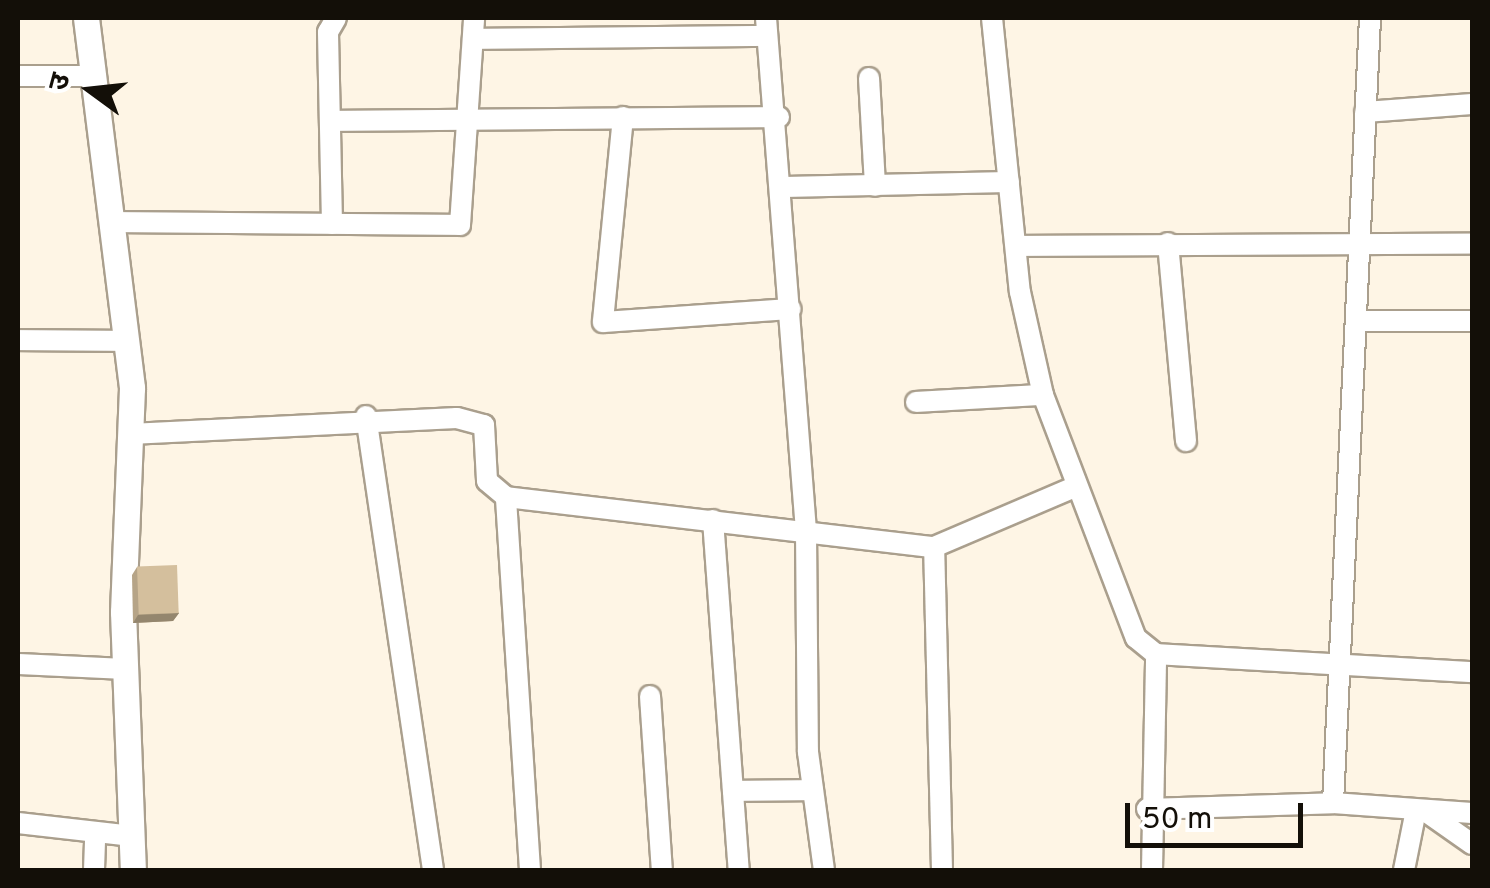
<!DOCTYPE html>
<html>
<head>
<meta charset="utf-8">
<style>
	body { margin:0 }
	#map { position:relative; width:1490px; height:888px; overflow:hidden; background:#fef5e5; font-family:Overpass,"Noto Sans Devanagari",sans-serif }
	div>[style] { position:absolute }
	.roads { filter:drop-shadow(2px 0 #aa9f8d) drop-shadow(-2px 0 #aa9f8d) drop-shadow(0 2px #aa9f8d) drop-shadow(0 -2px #aa9f8d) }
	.minor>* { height:20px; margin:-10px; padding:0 10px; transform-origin:10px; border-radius:10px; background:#fff }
	.tertiary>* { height:25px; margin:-12.5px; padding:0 12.5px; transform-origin:12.5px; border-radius:12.5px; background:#fff }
	.wall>* { inset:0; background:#b6a487 }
	.shaded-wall>* { inset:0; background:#94866e }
	.building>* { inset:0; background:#d4bf9d; transform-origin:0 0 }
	span { translate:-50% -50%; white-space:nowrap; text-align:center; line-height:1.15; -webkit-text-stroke:8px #fff; paint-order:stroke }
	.frame { position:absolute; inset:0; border:20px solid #130f08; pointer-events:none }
	.north { position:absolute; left:40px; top:40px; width:100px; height:100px; -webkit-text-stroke:8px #fff; paint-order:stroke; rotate:285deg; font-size:28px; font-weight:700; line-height:40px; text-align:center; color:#130f08 }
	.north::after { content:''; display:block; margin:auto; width:35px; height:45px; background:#130f08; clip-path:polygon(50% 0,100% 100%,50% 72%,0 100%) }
	.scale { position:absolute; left:1125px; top:803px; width:178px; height:45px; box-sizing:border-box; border:5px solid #130f08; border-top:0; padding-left:12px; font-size:30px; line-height:35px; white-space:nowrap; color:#130f08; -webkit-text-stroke:8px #fff; paint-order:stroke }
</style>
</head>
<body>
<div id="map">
	<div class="roads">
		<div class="minor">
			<i style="left:766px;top:18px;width:515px;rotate:85.54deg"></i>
			<i style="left:806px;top:531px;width:221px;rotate:89.5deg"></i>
			<i style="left:808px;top:752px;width:119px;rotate:82.3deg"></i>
			<i style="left:992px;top:18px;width:275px;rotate:84.2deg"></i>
			<i style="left:1020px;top:292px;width:106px;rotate:77.4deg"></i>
			<i style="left:1043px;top:395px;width:260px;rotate:69.1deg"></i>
			<i style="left:1136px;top:638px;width:26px;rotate:39deg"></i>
			<i style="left:1156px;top:654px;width:317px;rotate:3.3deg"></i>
			<i style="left:473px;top:39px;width:294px;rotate:-0.6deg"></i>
			<i style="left:18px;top:76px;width:77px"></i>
			<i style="left:869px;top:78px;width:108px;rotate:86.8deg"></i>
			<i style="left:1365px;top:112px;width:107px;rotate:-4.3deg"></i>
			<i style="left:623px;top:117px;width:206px;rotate:95.6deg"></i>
			<i style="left:603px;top:322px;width:188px;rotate:-4deg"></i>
			<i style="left:331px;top:121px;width:448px;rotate:-0.5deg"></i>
			<i style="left:783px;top:187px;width:226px;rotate:-1.3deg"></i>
			<i style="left:118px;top:222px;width:342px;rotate:0.5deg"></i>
			<i style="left:460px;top:225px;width:207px;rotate:-86.1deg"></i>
			<i style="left:332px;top:224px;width:192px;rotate:-91.2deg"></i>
			<i style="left:328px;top:32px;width:16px;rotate:-60deg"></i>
			<i style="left:1168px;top:243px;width:199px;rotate:84.8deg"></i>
			<i style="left:1016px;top:246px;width:456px;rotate:-0.3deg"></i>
			<i style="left:1356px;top:321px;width:116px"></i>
			<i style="left:18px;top:340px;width:110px;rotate:0.5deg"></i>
			<i style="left:916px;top:402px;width:127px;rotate:-3.2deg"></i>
			<i style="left:366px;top:416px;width:459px;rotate:81.6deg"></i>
			<i style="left:130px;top:434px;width:327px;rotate:-2.8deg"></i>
			<i style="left:457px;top:418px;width:28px;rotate:15deg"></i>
			<i style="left:484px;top:425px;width:56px;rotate:86.9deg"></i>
			<i style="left:487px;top:481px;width:25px;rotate:40deg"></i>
			<i style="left:713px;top:520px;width:351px;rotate:85.8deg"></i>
			<i style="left:18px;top:664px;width:108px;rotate:2.7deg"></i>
			<i style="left:650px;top:696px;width:174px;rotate:86.1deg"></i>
			<i style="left:733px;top:791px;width:80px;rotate:-0.7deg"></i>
			<i style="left:1333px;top:803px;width:786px;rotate:-87.3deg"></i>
			<i style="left:1147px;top:809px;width:186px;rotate:-1.8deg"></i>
			<i style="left:1333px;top:803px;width:139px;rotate:4.1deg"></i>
			<i style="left:1425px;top:811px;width:57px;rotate:35.1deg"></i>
			<i style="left:18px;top:823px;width:115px;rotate:6.5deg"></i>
			<i style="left:94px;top:870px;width:38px;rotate:-88deg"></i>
			<i style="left:530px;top:870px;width:374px;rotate:-93.7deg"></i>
			<i style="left:506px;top:497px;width:431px;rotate:6.7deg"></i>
			<i style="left:942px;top:870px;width:323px;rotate:-91.4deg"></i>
			<i style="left:934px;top:547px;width:155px;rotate:-23.1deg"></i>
			<i style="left:1152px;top:870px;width:216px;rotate:-88.9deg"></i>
			<i style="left:1404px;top:870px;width:61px;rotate:-78.7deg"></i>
		</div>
		<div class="tertiary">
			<i style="left:86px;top:18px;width:373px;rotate:82.9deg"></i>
			<i style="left:132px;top:388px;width:224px;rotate:92.3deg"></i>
			<i style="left:123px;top:612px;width:258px;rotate:87.8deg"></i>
		</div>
	</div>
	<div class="wall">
		<i style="clip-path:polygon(137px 567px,179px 613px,173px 621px,133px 623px,132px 575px)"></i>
	</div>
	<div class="shaded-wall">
		<i style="clip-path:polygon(179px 613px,173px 621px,133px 623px,138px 615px)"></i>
	</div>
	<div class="building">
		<i style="left:177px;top:565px;width:48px;height:40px;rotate:88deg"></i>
	</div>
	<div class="frame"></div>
	<div class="north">उ</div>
	<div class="scale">50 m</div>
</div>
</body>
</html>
